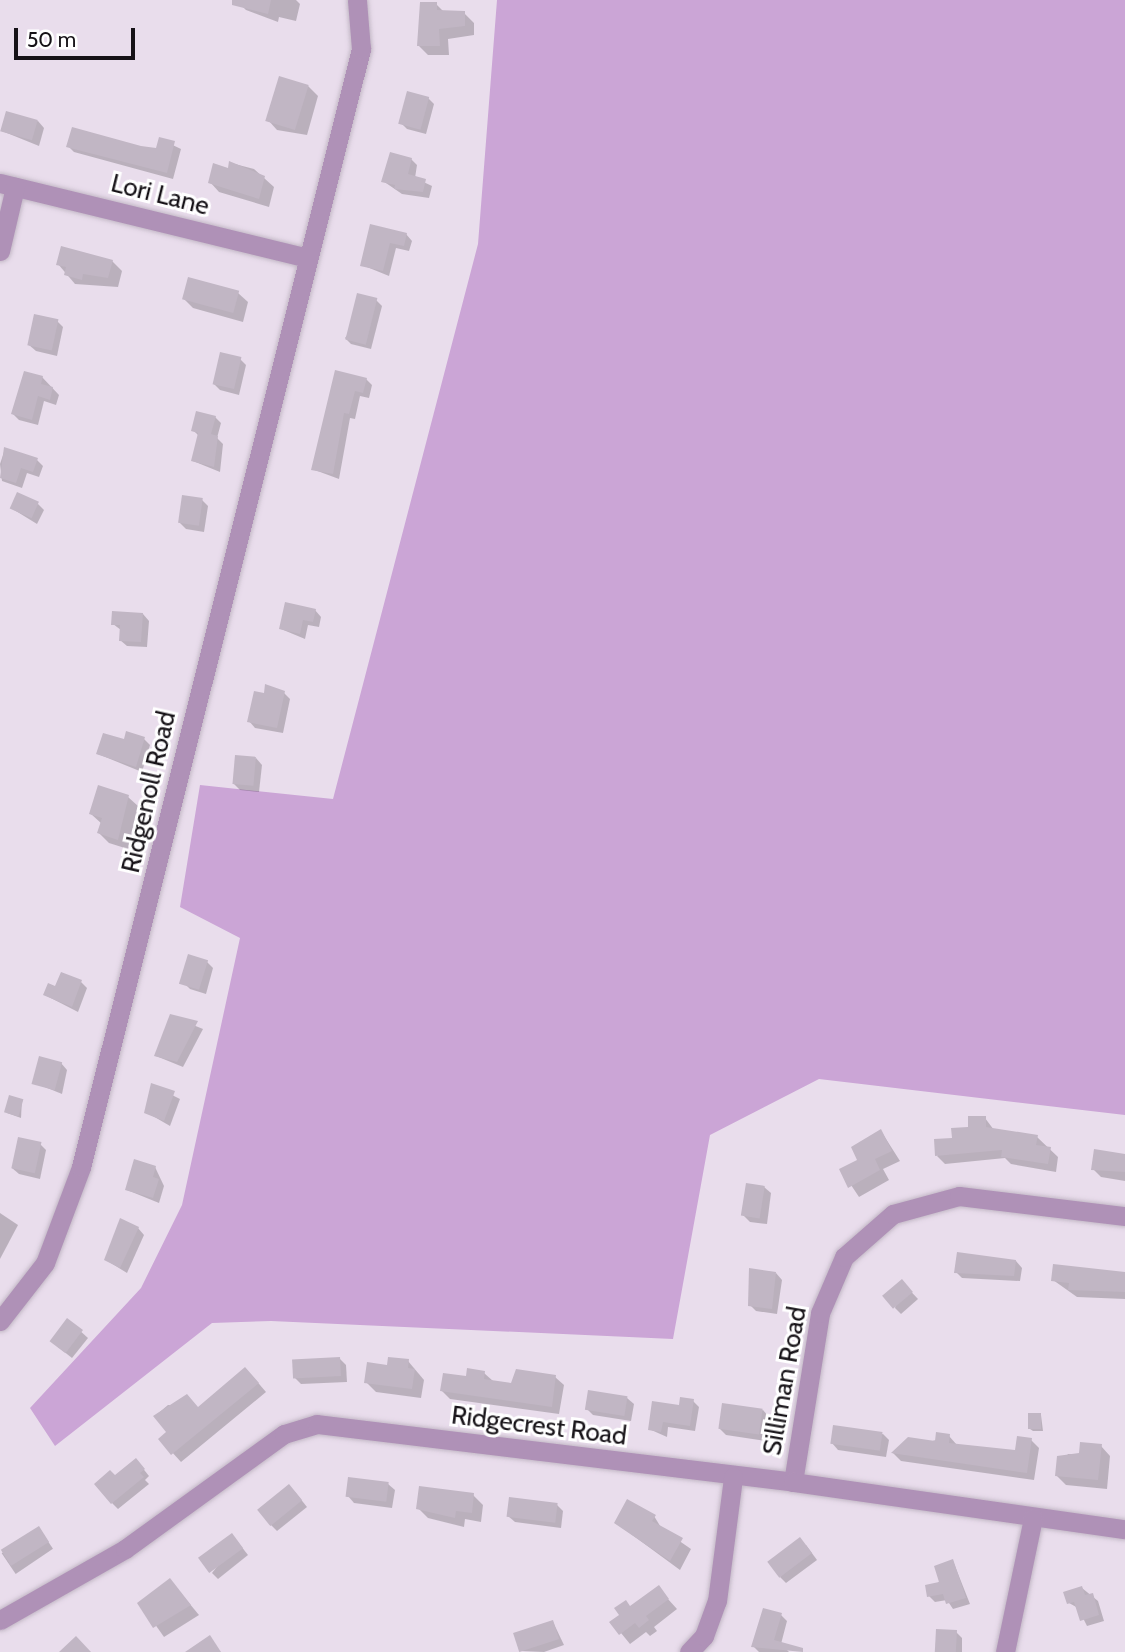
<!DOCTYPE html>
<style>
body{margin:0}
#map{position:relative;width:1125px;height:1652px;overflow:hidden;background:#e9ddec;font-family:Cabin,sans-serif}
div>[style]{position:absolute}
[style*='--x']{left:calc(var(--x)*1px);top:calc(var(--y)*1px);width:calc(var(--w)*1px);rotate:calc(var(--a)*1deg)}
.forest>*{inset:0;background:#cba5d6}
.shadow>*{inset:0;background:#0003;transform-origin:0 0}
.building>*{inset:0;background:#c1b6c4;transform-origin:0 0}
.roads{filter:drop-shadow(0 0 2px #c3b8c6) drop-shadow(0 0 2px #c3b8c6)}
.minor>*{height:19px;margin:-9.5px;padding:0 9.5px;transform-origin:9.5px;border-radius:9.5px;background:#af91b7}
span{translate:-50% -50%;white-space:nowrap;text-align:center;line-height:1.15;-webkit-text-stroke:6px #fff;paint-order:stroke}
.street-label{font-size:26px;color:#161217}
.scale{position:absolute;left:14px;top:28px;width:121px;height:32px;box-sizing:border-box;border:4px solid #161217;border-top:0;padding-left:9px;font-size:21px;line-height:24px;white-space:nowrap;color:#161217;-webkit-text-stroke:5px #fff;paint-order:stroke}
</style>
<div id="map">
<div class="forest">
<i style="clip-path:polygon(497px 0,1125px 0,1125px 1115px,819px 1079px,710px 1135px,673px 1339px,271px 1321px,212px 1323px,55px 1446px,30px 1408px,141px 1288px,182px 1205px,240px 938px,180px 907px,200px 785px,333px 799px,478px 244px)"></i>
</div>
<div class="shadow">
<i style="clip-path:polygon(236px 0,296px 0,300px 4px,296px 21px,279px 17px,278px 22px,246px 10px)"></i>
<i style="clip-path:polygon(436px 4px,444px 12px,464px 13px,474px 23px,474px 35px,448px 39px,449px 55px,428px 55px,418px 45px)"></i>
<i style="clip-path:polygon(308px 86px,318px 96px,307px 135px,277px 130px,268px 120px)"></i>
<i style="clip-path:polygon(428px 98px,434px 104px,426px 134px,407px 129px,401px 123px)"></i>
<i style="clip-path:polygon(38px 121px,44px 128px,39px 146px,2px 131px)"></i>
<i style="clip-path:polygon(160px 139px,181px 149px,173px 179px,74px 152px,68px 146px,157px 150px)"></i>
<i style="clip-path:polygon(411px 159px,417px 165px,415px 178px,432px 186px,429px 198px,402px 194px,383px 181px)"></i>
<i style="clip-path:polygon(231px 163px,254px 169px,274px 187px,269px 207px,219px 192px,210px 182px,229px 170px)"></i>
<i style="clip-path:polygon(372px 226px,406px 234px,412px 241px,409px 251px,396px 248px,389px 276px,362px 265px)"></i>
<i style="clip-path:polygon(112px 261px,122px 271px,118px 287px,75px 284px,58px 264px)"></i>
<i style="clip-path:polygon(238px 293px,248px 302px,243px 322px,193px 308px,184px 299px)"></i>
<i style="clip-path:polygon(376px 300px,382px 306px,371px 349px,351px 344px,345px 338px)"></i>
<i style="clip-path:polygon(57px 321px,63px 327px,57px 356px,36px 351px,29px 345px)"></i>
<i style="clip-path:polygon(240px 359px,246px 365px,239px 395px,220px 390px,214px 384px)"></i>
<i style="clip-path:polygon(336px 372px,366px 379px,372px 385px,369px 398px,360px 396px,355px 419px,350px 418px,339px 479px,312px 469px)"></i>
<i style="clip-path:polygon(42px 377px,59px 395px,56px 405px,44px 401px,38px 425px,19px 420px,13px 414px)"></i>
<i style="clip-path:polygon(215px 417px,221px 423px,217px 438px,223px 444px,220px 472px,193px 461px,199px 436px,193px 430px)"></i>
<i style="clip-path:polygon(5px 449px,37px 460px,43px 466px,39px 477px,27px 473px,22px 488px,2px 481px,0 464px)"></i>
<i style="clip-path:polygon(202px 500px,208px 506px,204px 532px,186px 529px,179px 522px)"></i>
<i style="clip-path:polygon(38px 504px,44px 510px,37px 524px,11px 508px)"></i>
<i style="clip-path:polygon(315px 610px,321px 617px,319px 627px,308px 625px,305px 639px,281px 629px)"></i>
<i style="clip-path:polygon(143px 614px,149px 621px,147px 647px,127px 646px,120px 640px,121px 630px,113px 624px)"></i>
<i style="clip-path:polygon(284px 693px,290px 699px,283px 733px,255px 728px,249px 721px)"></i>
<i style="clip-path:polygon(144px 739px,150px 745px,142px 772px,98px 754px)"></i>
<i style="clip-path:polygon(256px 758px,262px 765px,259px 792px,240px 790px,234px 784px)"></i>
<i style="clip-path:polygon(128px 797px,138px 806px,128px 849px,109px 843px,99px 833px,102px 824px,91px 814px)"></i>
<i style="clip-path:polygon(207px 962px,213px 968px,206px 994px,190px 989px,184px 983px)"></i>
<i style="clip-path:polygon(81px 982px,87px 988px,78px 1012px,45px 995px)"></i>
<i style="clip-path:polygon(171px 1016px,203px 1029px,183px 1067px,156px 1056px)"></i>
<i style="clip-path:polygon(61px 1063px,67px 1070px,62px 1094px,35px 1083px)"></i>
<i style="clip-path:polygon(152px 1085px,180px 1099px,170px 1126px,146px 1112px)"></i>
<i style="clip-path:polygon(22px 1100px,21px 1118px,7px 1113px)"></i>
<i style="clip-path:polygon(985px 1118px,994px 1130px,1037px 1137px,1058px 1157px,1056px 1172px,1011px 1164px,1005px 1158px,945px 1164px,937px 1156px)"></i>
<i style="clip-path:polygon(881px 1131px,900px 1161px,883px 1169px,889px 1180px,859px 1197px,841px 1170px,860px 1161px)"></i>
<i style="clip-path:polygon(40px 1144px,46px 1150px,40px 1179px,19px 1174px,12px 1168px)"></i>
<i style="clip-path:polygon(1125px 1155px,1125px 1181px,1101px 1177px,1093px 1169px)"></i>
<i style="clip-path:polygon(155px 1167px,164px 1186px,159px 1203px,127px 1190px)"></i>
<i style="clip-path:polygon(764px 1187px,771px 1193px,767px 1224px,750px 1222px,743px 1215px)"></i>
<i style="clip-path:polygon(0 1213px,18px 1225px,0 1259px)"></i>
<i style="clip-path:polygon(138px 1228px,144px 1235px,127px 1273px,106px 1260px)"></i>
<i style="clip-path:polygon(1016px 1261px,1022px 1268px,1020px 1281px,962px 1278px,956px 1272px)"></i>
<i style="clip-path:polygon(776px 1273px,782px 1280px,777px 1314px,756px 1311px,750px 1305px)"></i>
<i style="clip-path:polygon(1125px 1275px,1125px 1299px,1077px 1297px,1053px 1280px)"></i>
<i style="clip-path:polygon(901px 1281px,918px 1299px,901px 1314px,895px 1308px)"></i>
<i style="clip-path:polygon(68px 1320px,88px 1338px,72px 1358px,58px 1347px)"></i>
<i style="clip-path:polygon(340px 1359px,346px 1365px,347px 1382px,301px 1384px,295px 1378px)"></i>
<i style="clip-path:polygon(408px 1361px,424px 1380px,421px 1398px,376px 1392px,366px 1382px,389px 1367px)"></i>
<i style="clip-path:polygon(484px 1373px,493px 1381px,513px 1385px,555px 1377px,564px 1385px,559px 1414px,450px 1399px,442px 1391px)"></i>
<i style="clip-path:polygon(254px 1378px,266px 1392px,181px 1462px,160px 1439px,169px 1432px,155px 1416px,168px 1405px,198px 1408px)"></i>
<i style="clip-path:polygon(627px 1398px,634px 1404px,631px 1421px,593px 1415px,587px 1409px)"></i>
<i style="clip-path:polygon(693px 1401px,699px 1407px,695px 1431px,668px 1427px,667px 1437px,649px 1429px)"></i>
<i style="clip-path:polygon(763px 1410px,769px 1417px,765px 1441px,726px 1435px,719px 1428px)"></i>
<i style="clip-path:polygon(1041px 1415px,1043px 1431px,1033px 1431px,1030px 1429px)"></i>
<i style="clip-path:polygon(883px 1434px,889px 1440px,886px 1457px,838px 1450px,832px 1443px)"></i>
<i style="clip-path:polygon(949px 1436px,957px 1445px,1017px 1452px,1031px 1440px,1039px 1448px,1034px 1480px,901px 1461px,893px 1453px)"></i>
<i style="clip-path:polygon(1101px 1446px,1110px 1456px,1107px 1489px,1066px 1485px,1056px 1475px,1068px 1454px,1080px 1455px)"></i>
<i style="clip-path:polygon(141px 1466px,149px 1476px,145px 1480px,149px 1484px,118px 1509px,112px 1503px,115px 1477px)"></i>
<i style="clip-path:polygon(388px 1484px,395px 1490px,392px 1508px,354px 1503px,348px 1496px)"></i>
<i style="clip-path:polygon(295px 1492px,307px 1507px,277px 1531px,271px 1525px)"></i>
<i style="clip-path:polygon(473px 1495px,483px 1505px,481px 1522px,465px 1519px,464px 1527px,428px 1518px,418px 1508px)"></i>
<i style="clip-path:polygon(557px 1505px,563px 1511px,561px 1528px,515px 1522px,508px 1516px)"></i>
<i style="clip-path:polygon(654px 1516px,662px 1529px,691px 1549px,680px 1570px,616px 1523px)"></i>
<i style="left:39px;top:1528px;width:25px;height:45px;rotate:56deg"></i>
<i style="clip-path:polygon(237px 1541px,248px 1555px,218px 1579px,212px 1573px)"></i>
<i style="clip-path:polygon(806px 1545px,817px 1560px,786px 1583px,780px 1577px)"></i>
<i style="clip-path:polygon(953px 1561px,970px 1604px,953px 1609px,947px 1600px,935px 1602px,929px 1596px)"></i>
<i style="clip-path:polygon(170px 1580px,199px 1615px,164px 1637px,140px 1603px)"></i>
<i style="clip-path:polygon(658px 1588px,677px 1609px,654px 1627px,657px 1631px,650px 1636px,646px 1632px,630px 1644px,612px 1622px)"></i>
<i style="clip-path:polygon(1082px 1588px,1098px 1601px,1104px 1621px,1087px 1626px,1078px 1608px,1069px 1603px)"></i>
<i style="clip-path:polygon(781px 1615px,787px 1621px,781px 1644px,789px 1652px,759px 1652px,753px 1646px)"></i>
<i style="clip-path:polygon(553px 1622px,564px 1645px,544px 1652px,521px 1651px)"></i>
<i style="clip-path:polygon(956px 1632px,962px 1638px,962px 1652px,936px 1652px)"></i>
</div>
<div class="building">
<i style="clip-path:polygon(232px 0,271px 0,268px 14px,232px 5px)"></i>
<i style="clip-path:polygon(420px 2px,437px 2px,437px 10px,465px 11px,465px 26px,439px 29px,440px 46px,417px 46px)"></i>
<i style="left:279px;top:76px;width:31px;height:47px;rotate:17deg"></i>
<i style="left:407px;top:91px;width:23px;height:34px;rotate:15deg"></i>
<i style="left:6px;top:111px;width:33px;height:21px;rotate:16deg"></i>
<i style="clip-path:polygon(72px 127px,141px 146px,156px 148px,159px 137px,175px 141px,167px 173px,66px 147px)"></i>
<i style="clip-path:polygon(390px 152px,412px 158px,408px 174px,426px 179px,423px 192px,394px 189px,395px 185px,381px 182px)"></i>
<i style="clip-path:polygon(229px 161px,265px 176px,259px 199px,208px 183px,213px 163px,228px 168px)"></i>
<i style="clip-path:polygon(370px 224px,407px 233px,404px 246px,390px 243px,383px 271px,360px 266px)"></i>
<i style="clip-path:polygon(61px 246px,113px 260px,108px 278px,83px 274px,82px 280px,64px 275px,66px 267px,56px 265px)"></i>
<i style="left:188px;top:277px;width:53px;height:23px;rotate:15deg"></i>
<i style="left:357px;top:293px;width:21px;height:48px;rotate:14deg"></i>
<i style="left:34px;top:314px;width:25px;height:32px;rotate:12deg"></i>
<i style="left:220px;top:352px;width:22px;height:33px;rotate:13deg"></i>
<i style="clip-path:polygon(335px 370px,367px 378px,363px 393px,355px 391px,349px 414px,344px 413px,333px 474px,311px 470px)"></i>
<i style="clip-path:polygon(24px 371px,43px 376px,41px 384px,53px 387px,50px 400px,38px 396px,32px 420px,11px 414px)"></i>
<i style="clip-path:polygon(196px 411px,216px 416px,211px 434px,218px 436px,214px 467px,191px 461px,198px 433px,191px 431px)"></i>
<i style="clip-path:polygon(4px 447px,38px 458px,33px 472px,21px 468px,16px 483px,0 478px)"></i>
<i style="left:17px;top:492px;width:24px;height:18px;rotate:24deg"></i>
<i style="left:182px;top:495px;width:21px;height:28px;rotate:8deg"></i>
<i style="clip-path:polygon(285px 602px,316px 609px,313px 622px,303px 620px,300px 634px,279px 629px)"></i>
<i style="clip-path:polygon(112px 611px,143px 613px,141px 642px,119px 641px,120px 625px,111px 625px)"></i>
<i style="clip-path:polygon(265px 684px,285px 691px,277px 728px,247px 722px,254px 691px,264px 693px)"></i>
<i style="clip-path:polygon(126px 731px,145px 737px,136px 767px,96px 754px,103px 733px,124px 739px)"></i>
<i style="left:235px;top:755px;width:21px;height:29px;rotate:5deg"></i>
<i style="clip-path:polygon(98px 785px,129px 795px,118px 840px,97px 833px,102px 818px,89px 814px)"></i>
<i style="left:188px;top:954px;width:21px;height:31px;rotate:17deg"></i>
<i style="clip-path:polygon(61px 972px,82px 980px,72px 1007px,43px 995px,48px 983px,55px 986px)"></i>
<i style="clip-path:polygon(170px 1014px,198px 1021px,177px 1062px,154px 1056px)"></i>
<i style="left:39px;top:1056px;width:24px;height:29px;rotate:15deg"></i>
<i style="clip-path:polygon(151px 1083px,175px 1091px,164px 1121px,144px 1113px)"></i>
<i style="left:9px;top:1095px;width:15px;height:18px;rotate:16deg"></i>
<i style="clip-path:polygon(968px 1116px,986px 1116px,986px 1127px,1038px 1135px,1036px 1145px,1051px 1147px,1048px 1164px,1001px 1157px,1002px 1150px,935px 1156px,934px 1139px,952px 1138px,951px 1128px,968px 1127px)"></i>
<i style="clip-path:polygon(881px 1129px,892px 1151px,875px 1159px,880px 1170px,848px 1188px,839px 1169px,857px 1160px,851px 1147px)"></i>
<i style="left:18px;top:1137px;width:24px;height:32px;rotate:12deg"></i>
<i style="clip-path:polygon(1094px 1149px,1125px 1154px,1125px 1172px,1091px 1170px)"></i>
<i style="clip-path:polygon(134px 1159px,156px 1166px,153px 1177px,159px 1179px,153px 1198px,125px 1190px)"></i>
<i style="left:746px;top:1183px;width:19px;height:33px;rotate:9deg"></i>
<i style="clip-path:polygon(120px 1218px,139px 1227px,120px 1268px,104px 1260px)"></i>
<i style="clip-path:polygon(957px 1252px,1016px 1260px,1014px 1276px,954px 1273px)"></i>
<i style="clip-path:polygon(1053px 1264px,1125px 1272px,1125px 1292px,1068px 1290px,1069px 1283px,1051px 1281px)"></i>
<i style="clip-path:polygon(749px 1268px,776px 1272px,772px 1309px,748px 1306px)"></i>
<i style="left:902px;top:1279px;width:17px;height:26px;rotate:50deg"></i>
<i style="left:67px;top:1318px;width:20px;height:29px;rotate:37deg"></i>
<i style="left:340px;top:1357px;width:19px;height:48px;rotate:87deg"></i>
<i style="clip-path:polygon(388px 1357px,409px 1359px,408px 1368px,415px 1369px,412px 1389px,364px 1383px,367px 1362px,387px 1365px)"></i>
<i style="clip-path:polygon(245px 1367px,259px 1383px,171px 1455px,158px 1439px,166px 1432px,153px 1416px,187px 1394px,198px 1407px)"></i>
<i style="clip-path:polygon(467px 1368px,485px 1371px,484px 1379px,511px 1383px,516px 1369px,556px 1375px,552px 1407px,440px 1391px,443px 1373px,466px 1376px)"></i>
<i style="left:588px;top:1390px;width:40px;height:20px;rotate:9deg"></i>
<i style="clip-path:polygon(680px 1397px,694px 1399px,690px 1426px,663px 1422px,661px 1432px,648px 1430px,652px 1401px,679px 1405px)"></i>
<i style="left:722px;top:1403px;width:41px;height:26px;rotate:8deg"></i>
<i style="left:1028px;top:1413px;width:13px;height:16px"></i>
<i style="left:833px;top:1425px;width:50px;height:19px;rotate:8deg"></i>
<i style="clip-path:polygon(936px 1432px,950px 1434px,949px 1443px,1015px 1450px,1017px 1436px,1032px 1438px,1027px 1473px,891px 1453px,908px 1437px,935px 1441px)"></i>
<i style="clip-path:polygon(1080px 1442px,1102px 1444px,1098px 1480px,1055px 1476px,1057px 1456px,1079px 1453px)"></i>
<i style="clip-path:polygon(136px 1458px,145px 1469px,140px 1473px,144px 1477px,111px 1504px,94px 1484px,110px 1470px,115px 1475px)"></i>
<i style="left:348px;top:1477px;width:41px;height:20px;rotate:7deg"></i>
<i style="left:289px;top:1484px;width:21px;height:41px;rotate:51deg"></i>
<i style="clip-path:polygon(419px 1486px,474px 1493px,472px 1513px,456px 1511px,455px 1518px,416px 1509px)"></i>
<i style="left:509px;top:1497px;width:49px;height:20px;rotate:7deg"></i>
<i style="clip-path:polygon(627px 1499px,656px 1515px,652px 1521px,683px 1538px,670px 1561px,614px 1523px)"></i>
<i style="left:39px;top:1526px;width:19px;height:45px;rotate:58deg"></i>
<i style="left:232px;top:1533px;width:19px;height:42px;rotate:54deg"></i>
<i style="left:800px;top:1537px;width:20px;height:41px;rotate:53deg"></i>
<i style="clip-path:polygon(953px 1559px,966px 1598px,946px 1604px,943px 1594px,927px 1597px,925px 1585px,939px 1582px,934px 1566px)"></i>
<i style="clip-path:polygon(170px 1578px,191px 1605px,153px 1628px,137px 1603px)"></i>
<i style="clip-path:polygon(659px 1585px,669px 1599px,646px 1616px,649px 1620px,639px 1628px,635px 1623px,619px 1635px,609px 1622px,619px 1615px,614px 1608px,626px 1600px,630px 1606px)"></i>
<i style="clip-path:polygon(1082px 1586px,1085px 1595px,1093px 1593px,1099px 1615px,1080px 1621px,1074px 1602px,1067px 1604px,1063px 1592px)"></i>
<i style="clip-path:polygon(763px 1608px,782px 1613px,774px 1640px,803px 1648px,803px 1652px,751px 1647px)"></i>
<i style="left:553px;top:1620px;width:20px;height:42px;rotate:72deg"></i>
<i style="left:936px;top:1629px;width:21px;height:23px;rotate:3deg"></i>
<i style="clip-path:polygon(210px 1635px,221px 1652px,185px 1652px)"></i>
<i style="clip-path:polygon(76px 1636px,91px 1652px,59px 1652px)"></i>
</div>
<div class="roads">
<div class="minor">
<i style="--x:0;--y:183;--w:317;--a:13.7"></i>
<i style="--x:0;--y:251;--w:66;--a:-76.8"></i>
<i style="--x:0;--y:1321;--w:73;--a:-52.2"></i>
<i style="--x:45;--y:1263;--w:103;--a:-69.4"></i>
<i style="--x:81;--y:1167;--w:1153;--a:-75.94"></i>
<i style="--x:361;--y:49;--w:49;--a:-94.7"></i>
<i style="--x:793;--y:1482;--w:171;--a:-80.9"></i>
<i style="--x:820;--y:1313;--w:61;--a:-66.8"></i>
<i style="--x:844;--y:1257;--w:65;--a:-41.3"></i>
<i style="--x:893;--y:1214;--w:68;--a:-15.3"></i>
<i style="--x:959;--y:1196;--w:167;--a:6.9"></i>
<i style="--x:0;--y:1620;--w:144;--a:-29.6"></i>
<i style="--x:125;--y:1549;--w:196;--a:-35.9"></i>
<i style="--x:284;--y:1434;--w:34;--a:-17"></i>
<i style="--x:317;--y:1424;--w:480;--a:6.9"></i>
<i style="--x:793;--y:1482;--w:335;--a:8.1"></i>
<i style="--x:689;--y:1652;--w:22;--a:-47"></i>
<i style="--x:704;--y:1636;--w:37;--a:-70"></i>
<i style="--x:717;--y:1601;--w:125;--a:-82.6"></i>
<i style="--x:1005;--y:1652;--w:137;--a:-78.2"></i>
</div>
</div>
<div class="street-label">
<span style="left:160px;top:195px;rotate:14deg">Lori Lane</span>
<span style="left:149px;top:792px;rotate:-77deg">Ridgenoll Road</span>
<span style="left:785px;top:1381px;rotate:-80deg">Silliman Road</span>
<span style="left:539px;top:1426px;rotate:7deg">Ridgecrest Road</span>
</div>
<div class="scale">50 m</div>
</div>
